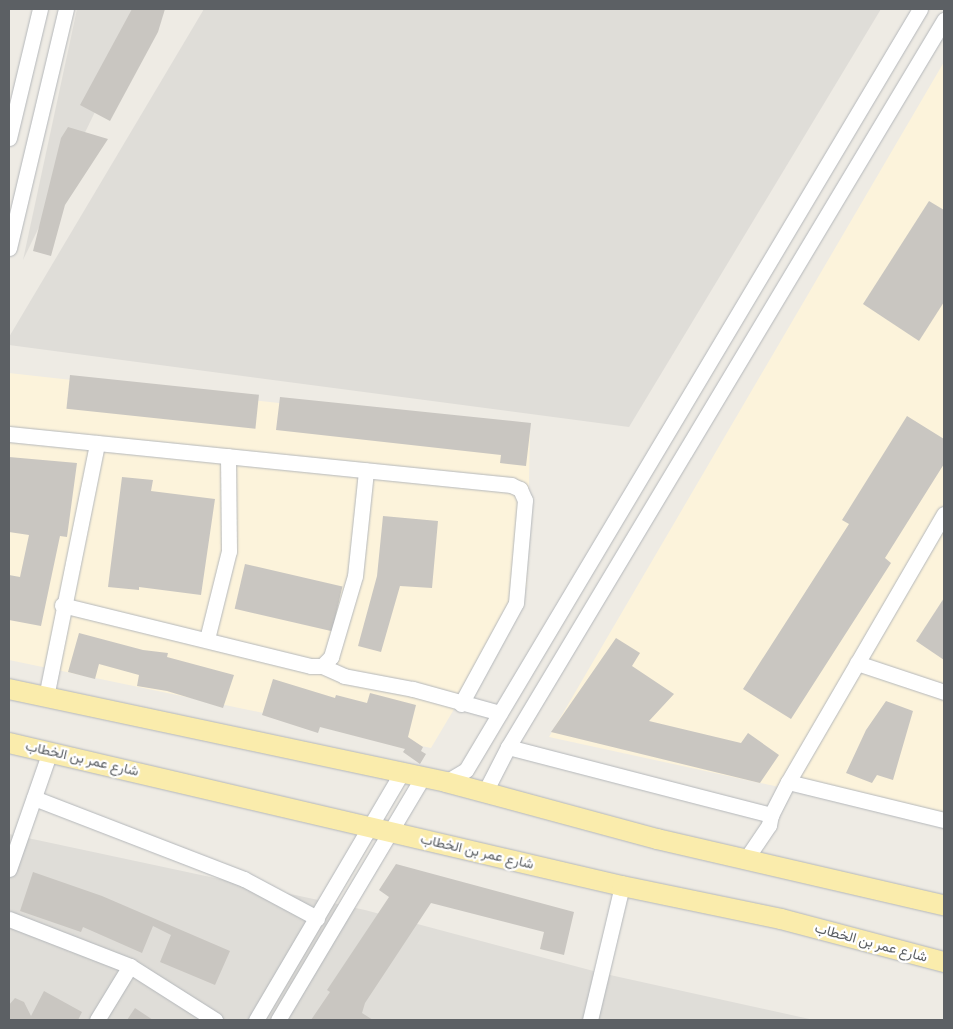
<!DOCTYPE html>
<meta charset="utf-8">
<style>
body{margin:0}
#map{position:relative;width:953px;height:1029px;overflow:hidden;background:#eeebe4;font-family:Figtree,Vazirmatn,sans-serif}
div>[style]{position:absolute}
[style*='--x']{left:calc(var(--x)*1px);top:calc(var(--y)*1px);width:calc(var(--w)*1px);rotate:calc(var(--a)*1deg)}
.commercial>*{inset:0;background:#fcf3db}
.industrial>*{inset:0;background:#dfddd8}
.building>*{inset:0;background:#c9c6c1;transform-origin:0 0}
.roads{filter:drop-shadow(0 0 1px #b4b7ba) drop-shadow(0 0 1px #b4b7ba)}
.minor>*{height:15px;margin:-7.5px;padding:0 7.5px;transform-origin:7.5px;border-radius:7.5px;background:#fff}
.major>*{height:20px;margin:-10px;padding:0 10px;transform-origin:10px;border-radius:10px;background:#faecac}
span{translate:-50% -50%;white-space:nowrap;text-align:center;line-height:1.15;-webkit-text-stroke:4.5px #fff;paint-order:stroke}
.street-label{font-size:14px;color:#5c6064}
.frame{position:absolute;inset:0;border:10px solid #5c6064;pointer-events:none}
</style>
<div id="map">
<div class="commercial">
<i style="clip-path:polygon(944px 62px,944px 823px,549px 737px)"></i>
<i style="clip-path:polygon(9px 373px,530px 431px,527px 586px,431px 748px,9px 660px)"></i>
</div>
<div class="industrial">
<i style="clip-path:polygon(77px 9px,145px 9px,23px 260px)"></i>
<i style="clip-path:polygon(204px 9px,881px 9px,629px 427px,9px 345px,9px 337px)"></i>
<i style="clip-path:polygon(9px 834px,365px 910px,601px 973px,814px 1020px,9px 1020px)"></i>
</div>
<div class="building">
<i style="clip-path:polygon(132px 9px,165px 9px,158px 32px,110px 121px,80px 105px)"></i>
<i style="clip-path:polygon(68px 127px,108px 139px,65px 205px,51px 256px,33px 251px,61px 138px)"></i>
<i style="clip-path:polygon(929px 201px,944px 210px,944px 302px,919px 341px,863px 304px)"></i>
<i style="left:70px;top:375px;width:190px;height:34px;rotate:6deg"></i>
<i style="clip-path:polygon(280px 397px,531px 423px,526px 466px,500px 463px,501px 455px,276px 430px)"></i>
<i style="clip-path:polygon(907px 416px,944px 439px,944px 464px,885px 558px,891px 563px,791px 719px,743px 689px,849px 524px,842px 520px)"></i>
<i style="clip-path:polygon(9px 457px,77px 463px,67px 537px,60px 536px,41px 626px,9px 620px,9px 575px,20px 577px,29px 535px,9px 532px)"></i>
<i style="clip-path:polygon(122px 477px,153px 480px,151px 491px,215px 499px,201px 595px,139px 587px,139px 590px,108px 587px)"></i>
<i style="clip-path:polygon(383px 516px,438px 521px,432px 588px,400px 586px,381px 652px,358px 646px,377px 576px)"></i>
<i style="left:245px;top:564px;width:100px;height:46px;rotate:13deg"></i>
<i style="clip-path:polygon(944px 598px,944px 660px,916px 641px)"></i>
<i style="clip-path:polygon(79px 633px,143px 650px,168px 653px,167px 657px,234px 675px,223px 708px,167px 691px,137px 686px,139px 675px,99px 664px,95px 679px,68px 672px)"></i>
<i style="clip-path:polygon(616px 638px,640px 653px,632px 666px,674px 694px,649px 721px,741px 743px,748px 733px,779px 755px,760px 783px,551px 732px)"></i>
<i style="clip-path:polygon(273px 679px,335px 698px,336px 695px,367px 703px,370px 693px,416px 705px,408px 737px,423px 747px,421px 751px,426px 754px,420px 764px,403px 752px,405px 749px,320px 727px,318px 733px,262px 715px)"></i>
<i style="clip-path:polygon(886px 701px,913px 711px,893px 780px,877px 775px,872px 783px,846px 773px,866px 730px)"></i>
<i style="clip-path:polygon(396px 864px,574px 912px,564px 955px,540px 949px,544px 932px,431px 903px,365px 1003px,362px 1013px,373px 1020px,311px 1020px,330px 992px,327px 990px,389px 897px,379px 890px)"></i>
<i style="clip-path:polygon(33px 872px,102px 896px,230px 951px,215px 985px,160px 962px,171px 935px,153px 926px,142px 953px,83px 927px,81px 932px,20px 911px)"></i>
<i style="clip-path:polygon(44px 991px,82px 1012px,78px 1020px,9px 1020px,9px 1005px,15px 998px,24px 1002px,31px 1016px)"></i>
<i style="clip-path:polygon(135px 1008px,153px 1020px,127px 1020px)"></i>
</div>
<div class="roads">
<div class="minor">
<i style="--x:9;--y:138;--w:133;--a:-76.5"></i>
<i style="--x:9;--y:248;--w:246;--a:-76.6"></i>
<i style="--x:9;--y:434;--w:505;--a:5.8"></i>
<i style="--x:511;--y:485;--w:10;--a:24"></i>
<i style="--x:520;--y:489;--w:12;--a:66"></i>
<i style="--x:525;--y:500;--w:103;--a:95"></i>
<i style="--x:516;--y:603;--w:115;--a:118.6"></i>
<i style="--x:62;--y:605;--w:256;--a:13.8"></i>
<i style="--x:311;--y:666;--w:11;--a:0"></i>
<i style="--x:322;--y:666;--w:13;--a:-45"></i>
<i style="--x:331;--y:657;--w:84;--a:-73.5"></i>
<i style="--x:355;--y:576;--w:106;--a:-84"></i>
<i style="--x:207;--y:639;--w:91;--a:-76"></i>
<i style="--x:229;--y:551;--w:95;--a:-90.6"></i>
<i style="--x:857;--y:663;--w:92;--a:18.4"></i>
<i style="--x:322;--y:666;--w:24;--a:24"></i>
<i style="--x:344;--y:676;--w:70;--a:10.7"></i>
<i style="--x:413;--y:689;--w:90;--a:15.4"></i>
<i style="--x:46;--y:697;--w:259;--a:-78.6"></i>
<i style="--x:508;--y:747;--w:272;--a:14.5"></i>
<i style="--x:446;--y:782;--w:23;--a:-31"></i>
<i style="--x:466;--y:770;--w:886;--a:-59.18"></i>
<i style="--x:788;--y:782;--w:161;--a:13.7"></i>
<i style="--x:485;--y:792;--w:51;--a:-62.9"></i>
<i style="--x:508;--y:747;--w:848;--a:-59.05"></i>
<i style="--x:34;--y:798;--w:225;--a:21.1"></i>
<i style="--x:244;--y:879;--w:83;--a:28.1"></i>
<i style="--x:746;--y:859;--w:41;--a:-55.9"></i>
<i style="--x:769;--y:825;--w:10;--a:-79"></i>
<i style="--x:771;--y:815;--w:37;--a:-63"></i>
<i style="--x:788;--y:782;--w:310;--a:-59.8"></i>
<i style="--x:9;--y:869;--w:125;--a:-70.8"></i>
<i style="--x:9;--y:919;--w:130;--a:21.2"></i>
<i style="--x:130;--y:966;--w:101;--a:32.4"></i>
<i style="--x:97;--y:1020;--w:63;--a:-58.6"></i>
<i style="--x:256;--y:1020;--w:288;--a:-59.5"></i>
<i style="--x:278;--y:1020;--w:283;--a:-59.2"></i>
<i style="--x:590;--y:1020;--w:138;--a:-76.6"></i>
</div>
<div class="major">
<i style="--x:9;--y:689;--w:447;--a:12"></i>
<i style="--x:446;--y:782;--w:219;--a:15.1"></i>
<i style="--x:657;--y:839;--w:294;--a:13"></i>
<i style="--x:9;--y:743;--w:629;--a:13.13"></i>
<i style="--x:622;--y:886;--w:162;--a:11.7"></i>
<i style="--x:781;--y:919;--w:169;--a:14.8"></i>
</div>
</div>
<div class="street-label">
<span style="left:82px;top:759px;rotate:13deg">شارع عمر بن الخطاب</span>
<span style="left:477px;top:852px;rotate:13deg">شارع عمر بن الخطاب</span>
<span style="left:871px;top:943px;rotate:15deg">شارع عمر بن الخطاب</span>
</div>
<div class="frame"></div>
</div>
